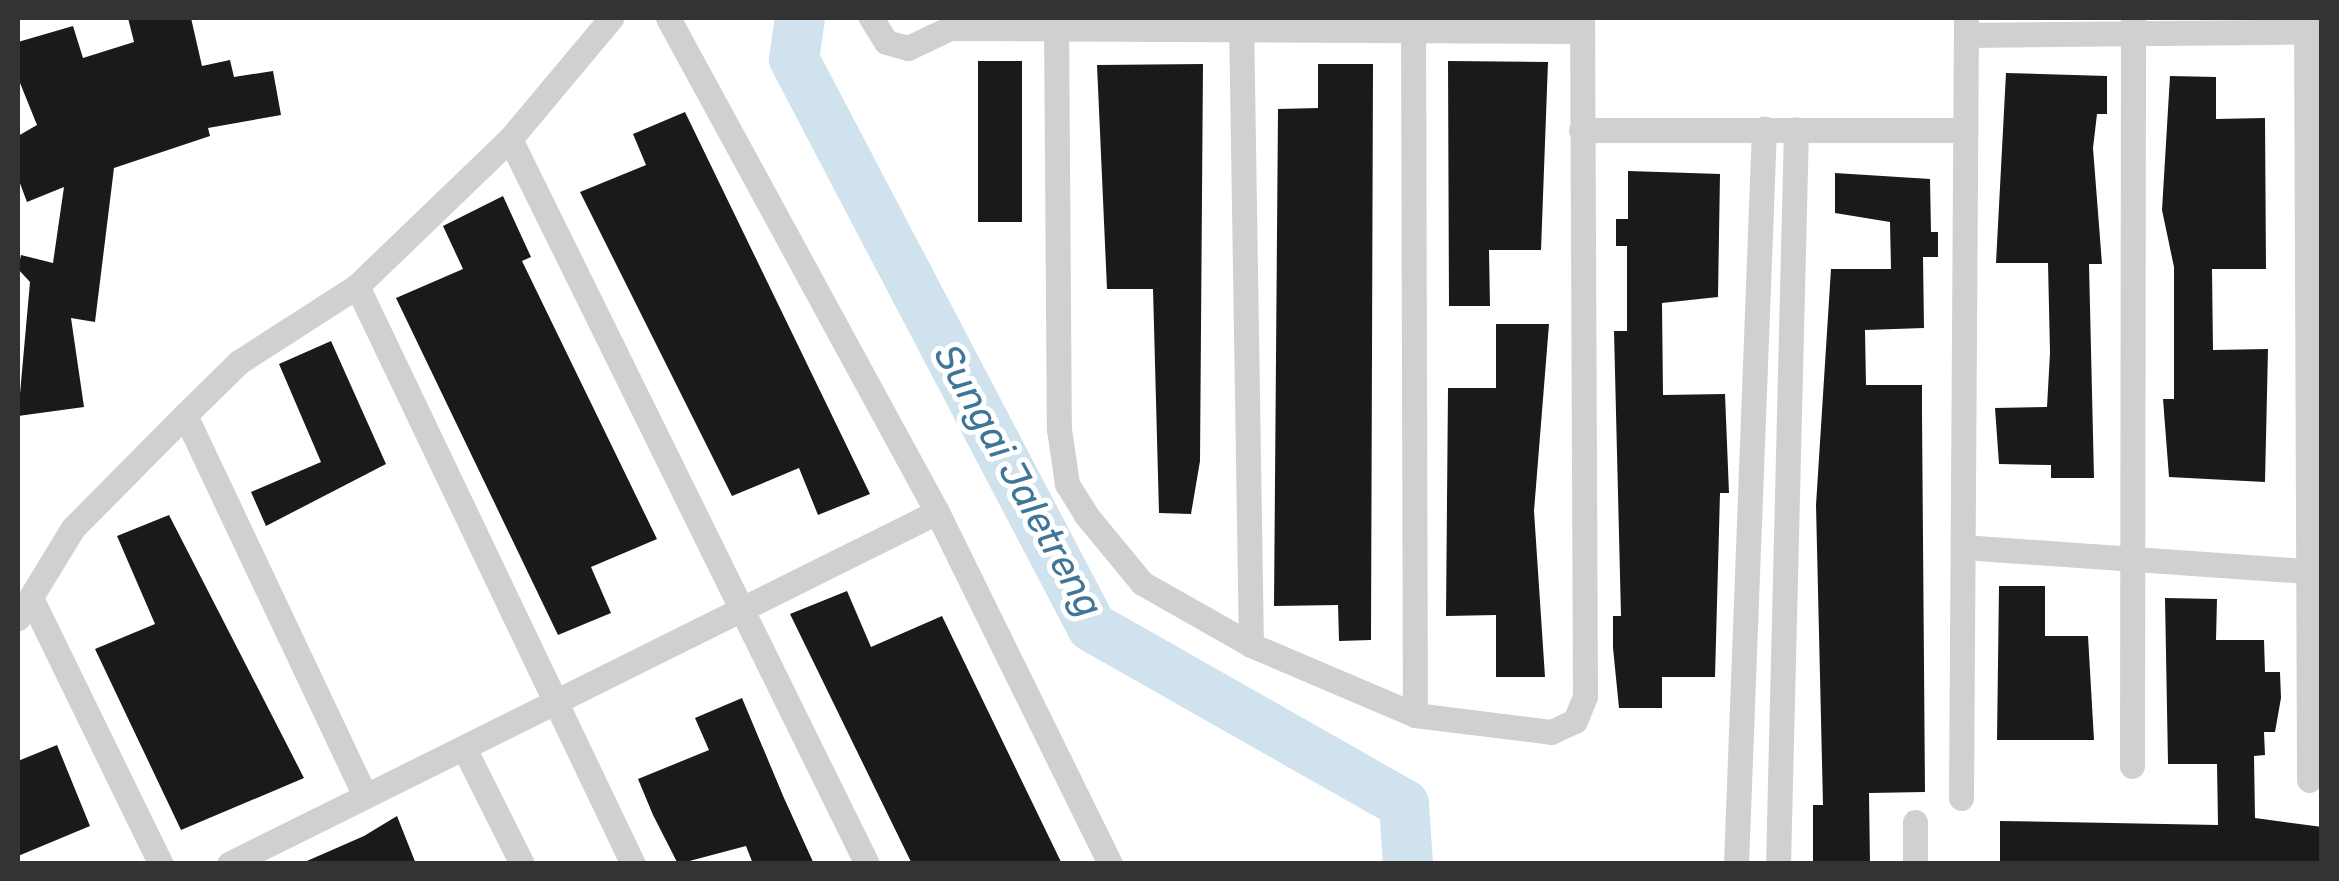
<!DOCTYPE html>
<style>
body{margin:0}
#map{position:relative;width:2339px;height:881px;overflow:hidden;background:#fff;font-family:Rubik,sans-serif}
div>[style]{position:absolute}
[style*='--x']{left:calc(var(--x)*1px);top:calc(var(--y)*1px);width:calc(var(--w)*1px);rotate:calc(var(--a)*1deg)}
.river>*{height:50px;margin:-25px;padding:0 25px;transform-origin:25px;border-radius:25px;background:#cfe2ee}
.building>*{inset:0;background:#1a1a1a;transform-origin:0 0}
.street>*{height:25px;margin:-12.5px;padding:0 12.5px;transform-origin:12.5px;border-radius:12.5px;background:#d0d0d0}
span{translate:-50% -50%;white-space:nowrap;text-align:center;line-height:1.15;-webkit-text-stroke:10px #fff;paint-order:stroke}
.water-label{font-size:38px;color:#3f7597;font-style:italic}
.frame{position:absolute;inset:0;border:20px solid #333;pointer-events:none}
</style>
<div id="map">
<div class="river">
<i style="--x:800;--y:18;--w:41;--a:98.3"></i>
<i style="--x:794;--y:59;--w:641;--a:62.32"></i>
<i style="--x:1092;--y:627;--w:359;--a:29.6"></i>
<i style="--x:1404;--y:804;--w:60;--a:86.2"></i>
</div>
<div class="building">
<i style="clip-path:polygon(128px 18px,191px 18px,202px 66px,230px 60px,234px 77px,273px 71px,281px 115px,208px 128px,210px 136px,114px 168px,95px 322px,71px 318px,84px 407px,18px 416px,30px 282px,18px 269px,21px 255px,53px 263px,64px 187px,27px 202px,18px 178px,18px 136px,37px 125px,18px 78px,18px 42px,73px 26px,83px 58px,134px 42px)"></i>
<i style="left:978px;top:61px;width:44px;height:161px"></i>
<i style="clip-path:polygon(1448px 61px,1548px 62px,1541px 250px,1489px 250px,1490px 306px,1449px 306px)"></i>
<i style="clip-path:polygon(1203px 64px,1200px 461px,1191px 514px,1159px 513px,1153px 289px,1107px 289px,1097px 65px)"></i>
<i style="clip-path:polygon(1318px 64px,1373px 64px,1371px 640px,1339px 641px,1338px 605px,1274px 606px,1278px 109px,1318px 108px)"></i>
<i style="clip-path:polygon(2006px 73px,2107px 76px,2107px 114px,2097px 114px,2093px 148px,2102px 264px,2089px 264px,2094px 478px,2051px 478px,2051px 465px,1999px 464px,1995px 408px,2047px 407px,2050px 353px,2048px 263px,1996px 263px)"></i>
<i style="clip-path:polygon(2170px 76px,2216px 77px,2216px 119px,2265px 118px,2266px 269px,2212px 269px,2213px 350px,2268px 349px,2265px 482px,2169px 477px,2163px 399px,2174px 399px,2174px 267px,2162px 210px)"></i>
<i style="clip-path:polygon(685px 112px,870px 494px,818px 515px,799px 468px,732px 496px,580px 192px,646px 165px,633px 134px)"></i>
<i style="clip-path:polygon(1628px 171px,1720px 174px,1718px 297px,1662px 303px,1663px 395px,1725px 394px,1729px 493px,1720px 493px,1715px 677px,1662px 677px,1662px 708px,1619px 708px,1613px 648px,1613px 616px,1621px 616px,1614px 331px,1627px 331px,1627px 246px,1616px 246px,1616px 219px,1628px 219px)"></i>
<i style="clip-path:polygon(1835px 173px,1930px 179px,1931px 232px,1938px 232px,1938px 257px,1923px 257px,1924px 328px,1865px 330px,1866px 385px,1922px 385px,1922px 413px,1925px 792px,1869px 793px,1870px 864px,1813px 864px,1813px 805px,1823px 805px,1816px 505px,1831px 269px,1891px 269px,1890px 222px,1835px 213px)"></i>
<i style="clip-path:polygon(503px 196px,531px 257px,522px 261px,657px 539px,591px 567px,611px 613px,558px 635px,396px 298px,463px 269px,443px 226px)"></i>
<i style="clip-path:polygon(1496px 324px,1549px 324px,1534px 511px,1545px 677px,1496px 677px,1496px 615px,1446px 616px,1448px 388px,1496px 388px)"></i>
<i style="clip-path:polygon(331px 341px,386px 464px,266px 526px,251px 492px,321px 462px,279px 364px)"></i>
<i style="clip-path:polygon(169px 515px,304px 778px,181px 830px,95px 649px,155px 624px,117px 536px)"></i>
<i style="clip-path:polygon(1999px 586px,2045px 586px,2045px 636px,2088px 636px,2094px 740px,1997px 740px)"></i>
<i style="clip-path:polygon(847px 591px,871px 647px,942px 616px,1062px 864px,912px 864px,790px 614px)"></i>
<i style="clip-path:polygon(2165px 598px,2217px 599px,2216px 640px,2264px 640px,2265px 672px,2280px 672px,2281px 698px,2275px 732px,2264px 732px,2265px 755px,2254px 756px,2255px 818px,2322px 827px,2322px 864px,2000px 864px,2000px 821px,2218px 825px,2217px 764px,2168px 764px)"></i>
<i style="clip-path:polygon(742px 698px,784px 798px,814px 864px,753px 864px,746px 846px,678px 864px,653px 815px,638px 779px,709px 750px,695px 718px)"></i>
<i style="clip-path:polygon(57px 745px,90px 826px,18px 856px,18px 761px)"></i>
<i style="clip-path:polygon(397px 816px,416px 864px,300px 864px,364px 836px)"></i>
</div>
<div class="street">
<i style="--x:668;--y:18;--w:562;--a:61.43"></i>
<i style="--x:937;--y:512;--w:392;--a:63.8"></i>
<i style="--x:871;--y:18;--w:28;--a:58"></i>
<i style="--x:886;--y:42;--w:23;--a:15"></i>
<i style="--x:908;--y:48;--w:47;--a:-25.5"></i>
<i style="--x:950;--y:28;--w:632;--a:0.27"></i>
<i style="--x:1056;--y:18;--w:411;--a:89.6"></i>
<i style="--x:1059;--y:429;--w:56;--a:81.7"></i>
<i style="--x:1067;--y:484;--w:36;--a:58"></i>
<i style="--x:1086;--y:515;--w:88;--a:50.5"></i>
<i style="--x:1142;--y:583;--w:125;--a:29.6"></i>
<i style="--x:1251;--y:645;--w:178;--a:23.1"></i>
<i style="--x:1415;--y:715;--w:137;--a:7.1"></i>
<i style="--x:1551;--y:732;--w:26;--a:-25"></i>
<i style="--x:1575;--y:721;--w:27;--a:-68"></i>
<i style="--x:1585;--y:696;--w:678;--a:-90.25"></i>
<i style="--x:1241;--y:18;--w:627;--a:89.09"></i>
<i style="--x:1413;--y:18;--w:697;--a:89.84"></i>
<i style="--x:2306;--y:18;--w:762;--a:89.77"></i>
<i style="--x:1966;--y:35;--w:355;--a:-0.6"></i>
<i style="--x:1581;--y:130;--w:384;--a:0"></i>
<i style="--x:510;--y:139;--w:808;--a:63.78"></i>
<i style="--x:357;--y:286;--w:641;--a:64.48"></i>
<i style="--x:185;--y:415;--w:420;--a:64.7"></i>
<i style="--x:1963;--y:547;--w:346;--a:4"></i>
<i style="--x:31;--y:598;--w:296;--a:64"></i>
<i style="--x:18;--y:618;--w:105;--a:-58.6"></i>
<i style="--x:73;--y:528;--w:159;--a:-45.3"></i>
<i style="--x:185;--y:415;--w:76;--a:-44.5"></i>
<i style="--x:239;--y:362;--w:140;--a:-32.8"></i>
<i style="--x:357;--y:286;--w:212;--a:-43.9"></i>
<i style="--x:510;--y:139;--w:158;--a:-50.1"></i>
<i style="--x:464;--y:748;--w:130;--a:63.4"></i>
<i style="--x:2132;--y:766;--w:748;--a:-89.92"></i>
<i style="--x:1961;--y:798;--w:780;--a:-89.63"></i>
<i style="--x:229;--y:864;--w:791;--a:-26.44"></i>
<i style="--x:1736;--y:864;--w:736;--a:-87.82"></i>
<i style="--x:1778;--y:864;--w:735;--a:-88.6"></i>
<i style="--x:1915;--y:864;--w:42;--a:-90"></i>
</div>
<div class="water-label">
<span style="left:1018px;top:481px;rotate:61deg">Sungai Jaletreng</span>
</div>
<div class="frame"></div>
</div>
